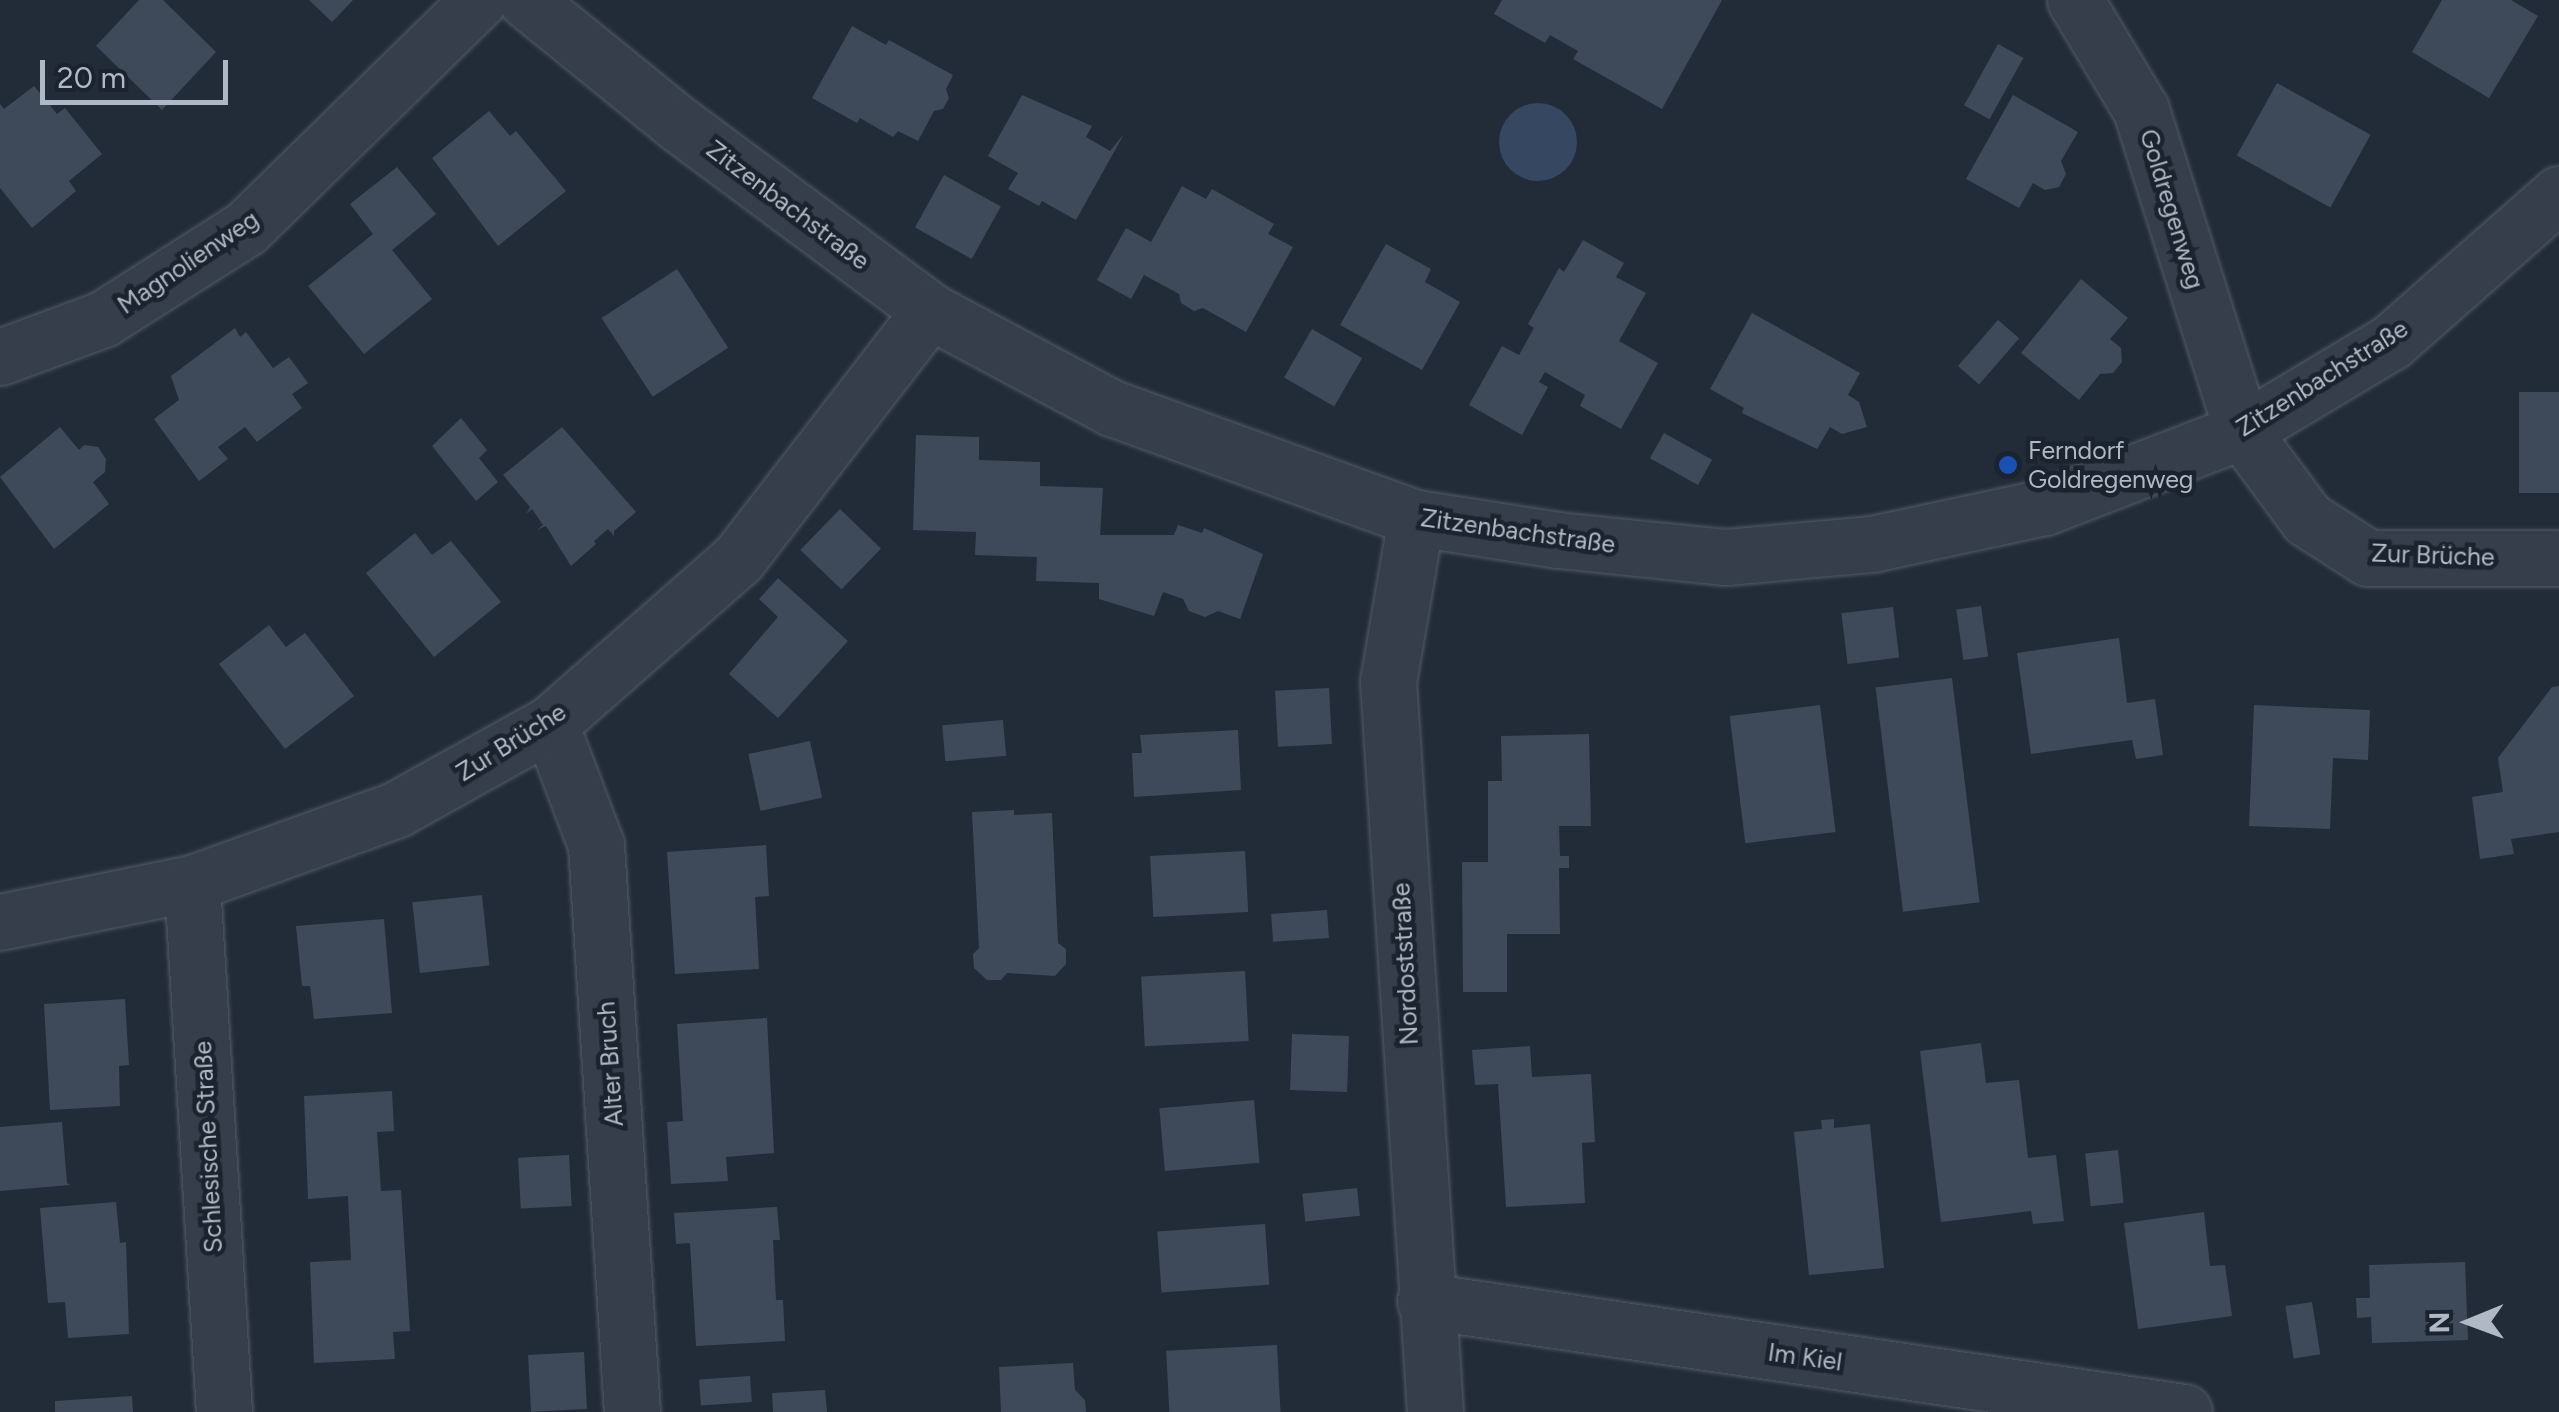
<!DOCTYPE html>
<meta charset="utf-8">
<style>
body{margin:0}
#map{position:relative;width:2559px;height:1412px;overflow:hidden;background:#222c39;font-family:Figtree,sans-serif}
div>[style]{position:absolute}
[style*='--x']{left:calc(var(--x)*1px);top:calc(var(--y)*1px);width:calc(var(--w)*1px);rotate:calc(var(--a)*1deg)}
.water>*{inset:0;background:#354761}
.round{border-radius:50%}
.building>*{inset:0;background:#3e4a59;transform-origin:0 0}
.roads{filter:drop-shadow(0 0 2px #535b67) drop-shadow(0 0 2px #535b67)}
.minor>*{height:55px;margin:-27.5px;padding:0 27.5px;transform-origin:27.5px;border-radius:27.5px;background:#353e4a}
.dots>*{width:28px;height:28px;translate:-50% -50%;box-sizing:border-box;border:5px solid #1b232e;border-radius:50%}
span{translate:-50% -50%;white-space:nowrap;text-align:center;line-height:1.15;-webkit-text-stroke:9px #1b232e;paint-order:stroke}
.street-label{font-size:25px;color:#b0b8c6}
.poi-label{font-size:25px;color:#b0b8c6}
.left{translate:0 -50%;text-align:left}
.north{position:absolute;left:2419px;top:1272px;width:100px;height:100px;-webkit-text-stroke:8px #1b232e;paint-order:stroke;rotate:269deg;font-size:28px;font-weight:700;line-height:40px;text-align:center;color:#b0b8c6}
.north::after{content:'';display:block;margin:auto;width:35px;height:45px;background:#b0b8c6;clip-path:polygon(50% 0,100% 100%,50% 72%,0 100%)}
.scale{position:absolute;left:40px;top:60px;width:188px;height:45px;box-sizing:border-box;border:5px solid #b0b8c6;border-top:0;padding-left:12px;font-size:30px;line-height:35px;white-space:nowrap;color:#b0b8c6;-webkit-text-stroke:8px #1b232e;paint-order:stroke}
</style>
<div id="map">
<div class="water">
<i class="round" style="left:1499px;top:103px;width:78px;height:78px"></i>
</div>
<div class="building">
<i style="clip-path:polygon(139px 0,163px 0,216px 52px,162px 110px,96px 46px)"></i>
<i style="clip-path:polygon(309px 0,353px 0,332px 22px)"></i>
<i style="clip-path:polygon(1502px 0,1722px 0,1662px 109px,1573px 59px,1578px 51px,1550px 35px,1545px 43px,1494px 14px)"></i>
<i style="clip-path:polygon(2442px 0,2511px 0,2538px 16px,2489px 98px,2412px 52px)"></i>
<i style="clip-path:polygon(852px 26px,886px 45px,889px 40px,953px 75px,946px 89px,949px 98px,943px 109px,934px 111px,918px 141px,898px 131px,893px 137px,860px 118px,857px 123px,812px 98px)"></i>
<i style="left:1998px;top:44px;width:29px;height:70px;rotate:29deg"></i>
<i style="left:2277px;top:83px;width:107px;height:83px;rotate:29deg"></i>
<i style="clip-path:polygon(34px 86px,57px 114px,65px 108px,102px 154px,69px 181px,76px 191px,32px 228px,0 188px,0 104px,4px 109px)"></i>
<i style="clip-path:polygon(1022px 95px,1092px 126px,1086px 137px,1110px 151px,1124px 134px,1076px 220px,1042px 201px,1039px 206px,1008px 189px,1018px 173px,988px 156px)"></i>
<i style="clip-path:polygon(2013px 95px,2078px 132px,2061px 161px,2066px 174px,2059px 187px,2045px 190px,2033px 183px,2019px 208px,1966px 179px)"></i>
<i style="clip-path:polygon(489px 111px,510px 136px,516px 131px,566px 191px,498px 246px,432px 158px)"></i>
<i style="clip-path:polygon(397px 167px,436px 214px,392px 250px,432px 299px,364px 354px,308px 286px,373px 234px,350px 204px)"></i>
<i style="left:944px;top:175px;width:65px;height:60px;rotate:29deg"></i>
<i style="clip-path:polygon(1182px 186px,1206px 199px,1212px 189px,1274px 224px,1268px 234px,1293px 247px,1246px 332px,1203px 308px,1194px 311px,1181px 303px,1179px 294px,1144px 275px,1131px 299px,1097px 280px,1126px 228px,1151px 242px)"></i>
<i style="clip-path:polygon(1583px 240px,1624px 263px,1616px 277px,1646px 293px,1619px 341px,1658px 363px,1621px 429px,1580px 406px,1585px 395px,1545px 372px,1539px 382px,1548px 387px,1522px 435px,1469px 405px,1502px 346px,1519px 355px,1534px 328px,1528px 324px,1559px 268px,1564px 272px)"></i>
<i style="clip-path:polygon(1386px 244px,1431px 269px,1425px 282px,1460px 302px,1422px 370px,1340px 325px)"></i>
<i style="left:677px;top:269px;width:94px;height:90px;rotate:57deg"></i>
<i style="clip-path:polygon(2081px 279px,2128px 318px,2110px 339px,2121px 348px,2122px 362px,2113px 373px,2100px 374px,2079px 400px,2021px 353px)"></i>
<i style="clip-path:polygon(1752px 313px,1860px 373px,1848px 395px,1859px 402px,1867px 427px,1842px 434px,1830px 427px,1817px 449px,1742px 413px,1744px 408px,1710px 389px)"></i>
<i style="left:1998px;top:320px;width:28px;height:61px;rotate:41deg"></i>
<i style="clip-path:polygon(235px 328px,240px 337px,246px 332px,273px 368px,289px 357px,308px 383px,292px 394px,302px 408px,257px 442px,245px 427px,218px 447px,228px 459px,199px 481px,154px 419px,179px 400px,171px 376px)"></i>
<i style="left:1312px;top:329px;width:58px;height:56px;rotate:30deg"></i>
<i style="left:2519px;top:392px;width:40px;height:101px"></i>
<i style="clip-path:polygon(461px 418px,487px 450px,479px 458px,498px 482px,476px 501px,432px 446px)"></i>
<i style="clip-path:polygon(60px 427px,79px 450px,84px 445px,98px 447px,106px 459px,105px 472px,93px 482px,109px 504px,54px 549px,0 477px)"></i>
<i style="clip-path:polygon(562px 427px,636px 512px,614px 531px,614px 536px,608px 529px,594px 541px,596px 544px,571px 566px,546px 526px,537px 530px,543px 525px,532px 509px,526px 514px,530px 507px,503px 475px)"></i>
<i style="left:1664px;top:433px;width:55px;height:29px;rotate:29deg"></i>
<i style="clip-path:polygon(916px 435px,979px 437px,979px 460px,1040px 462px,1040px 486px,1103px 488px,1100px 535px,1174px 535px,1178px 525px,1202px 533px,1204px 528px,1263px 554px,1240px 619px,1218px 611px,1205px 617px,1189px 611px,1183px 599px,1163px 592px,1154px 616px,1099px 599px,1099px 583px,1036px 581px,1037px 557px,975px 555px,976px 532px,913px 530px)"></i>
<i style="left:840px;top:509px;width:57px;height:57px;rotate:44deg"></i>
<i style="clip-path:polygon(415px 533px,432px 555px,451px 541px,501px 602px,434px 657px,366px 573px)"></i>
<i style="clip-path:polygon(778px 578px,848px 641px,778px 718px,729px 674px,778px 617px,759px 599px)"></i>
<i style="left:1981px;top:606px;width:51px;height:25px;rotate:82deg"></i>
<i style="left:1893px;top:607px;width:51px;height:52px;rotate:83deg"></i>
<i style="clip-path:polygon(269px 625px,286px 647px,305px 633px,354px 696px,285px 749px,219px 664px)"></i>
<i style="clip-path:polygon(2119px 638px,2127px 703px,2155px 699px,2163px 755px,2136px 759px,2132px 740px,2031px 754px,2017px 653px)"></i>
<i style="left:1952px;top:678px;width:226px;height:77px;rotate:83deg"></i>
<i style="clip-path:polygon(2559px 686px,2559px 832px,2511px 839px,2514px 854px,2480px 859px,2472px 797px,2503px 792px,2498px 758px,2552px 687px)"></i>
<i style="left:1329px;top:688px;width:56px;height:54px;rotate:87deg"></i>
<i style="left:1820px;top:705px;width:128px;height:91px;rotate:83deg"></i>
<i style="clip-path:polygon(2254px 705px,2370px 710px,2368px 760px,2333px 758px,2330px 829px,2249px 826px)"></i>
<i style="left:1003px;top:720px;width:36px;height:61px;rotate:85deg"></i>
<i style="clip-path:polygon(1238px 730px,1241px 790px,1134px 797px,1132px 753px,1142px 753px,1140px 735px)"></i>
<i style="clip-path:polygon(1589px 734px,1591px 826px,1559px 826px,1560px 856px,1569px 856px,1569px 868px,1559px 868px,1560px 934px,1507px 934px,1507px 992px,1463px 992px,1462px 862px,1488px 862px,1488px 781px,1502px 781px,1501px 736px)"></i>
<i style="left:810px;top:741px;width:58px;height:63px;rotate:78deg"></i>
<i style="clip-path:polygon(1014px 810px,1014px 815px,1052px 813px,1058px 943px,1066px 949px,1066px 964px,1055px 976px,1007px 973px,1001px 980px,987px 980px,974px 968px,973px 954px,979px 948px,972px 812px)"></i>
<i style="clip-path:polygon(766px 845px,769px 896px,755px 897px,759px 969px,675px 974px,667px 852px)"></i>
<i style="left:1245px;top:851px;width:61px;height:95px;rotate:87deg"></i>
<i style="left:482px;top:895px;width:71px;height:70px;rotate:84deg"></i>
<i style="left:1327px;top:910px;width:28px;height:56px;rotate:86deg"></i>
<i style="clip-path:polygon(384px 919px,392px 1013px,314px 1019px,310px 986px,302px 986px,296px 926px)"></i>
<i style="left:1245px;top:971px;width:70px;height:104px;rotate:87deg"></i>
<i style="clip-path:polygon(125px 999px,129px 1065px,119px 1066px,120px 1106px,50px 1110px,44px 1004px)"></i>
<i style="clip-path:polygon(767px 1018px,774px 1153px,726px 1157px,728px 1181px,671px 1184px,667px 1122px,683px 1121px,677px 1024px)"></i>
<i style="left:1349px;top:1036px;width:56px;height:57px;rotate:92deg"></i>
<i style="clip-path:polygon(1981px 1043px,1986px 1083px,2019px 1080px,2028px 1158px,2056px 1155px,2064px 1221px,2033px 1224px,2031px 1211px,1941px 1222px,1920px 1051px)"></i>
<i style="clip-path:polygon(1530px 1046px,1532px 1077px,1591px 1074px,1595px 1142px,1582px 1143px,1585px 1203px,1506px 1207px,1498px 1084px,1475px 1085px,1472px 1050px)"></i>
<i style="clip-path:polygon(392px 1091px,394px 1131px,377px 1132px,381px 1191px,401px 1190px,410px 1331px,393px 1332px,395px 1359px,314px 1363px,310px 1262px,351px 1260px,348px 1196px,308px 1199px,304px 1096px)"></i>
<i style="left:1254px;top:1100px;width:63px;height:95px;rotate:85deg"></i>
<i style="clip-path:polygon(1834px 1119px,1834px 1128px,1870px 1124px,1884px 1268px,1809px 1275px,1794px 1132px,1822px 1129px,1821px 1120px)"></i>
<i style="clip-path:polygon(62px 1122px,67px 1183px,70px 1185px,0 1191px,0 1127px)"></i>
<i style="left:2118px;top:1150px;width:53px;height:33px;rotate:84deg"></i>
<i style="left:569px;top:1155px;width:51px;height:51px;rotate:87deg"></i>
<i style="left:1357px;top:1188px;width:28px;height:55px;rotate:84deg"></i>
<i style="clip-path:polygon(116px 1202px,120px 1243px,126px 1242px,129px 1334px,68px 1338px,65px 1302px,48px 1303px,40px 1208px)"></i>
<i style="clip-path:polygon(777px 1207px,780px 1240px,773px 1240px,776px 1300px,783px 1300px,785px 1341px,696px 1346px,690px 1243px,676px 1244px,674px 1213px)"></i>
<i style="clip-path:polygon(2204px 1212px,2210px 1266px,2225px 1265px,2232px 1316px,2138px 1329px,2124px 1223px)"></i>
<i style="left:1265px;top:1224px;width:61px;height:108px;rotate:86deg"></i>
<i style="clip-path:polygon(2465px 1262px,2468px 1340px,2372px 1343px,2371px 1317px,2357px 1318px,2356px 1298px,2370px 1298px,2369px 1265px)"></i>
<i style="left:2312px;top:1302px;width:53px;height:27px;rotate:81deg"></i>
<i style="left:1277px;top:1345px;width:67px;height:111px;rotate:87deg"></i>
<i style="left:584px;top:1352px;width:57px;height:56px;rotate:87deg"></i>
<i style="clip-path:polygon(1073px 1363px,1075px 1390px,1085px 1400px,1086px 1412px,1001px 1412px,999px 1367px)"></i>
<i style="left:750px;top:1376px;width:26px;height:51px;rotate:86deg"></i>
<i style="clip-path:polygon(825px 1390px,827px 1412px,773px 1412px,772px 1393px)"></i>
<i style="clip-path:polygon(132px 1396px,133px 1412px,55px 1412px,55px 1401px)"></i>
</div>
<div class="roads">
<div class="minor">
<i style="--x:526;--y:0;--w:198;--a:39.1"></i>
<i style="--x:680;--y:125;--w:312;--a:36.6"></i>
<i style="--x:930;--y:311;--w:206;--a:28.1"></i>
<i style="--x:1112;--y:408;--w:323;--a:19.9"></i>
<i style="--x:1416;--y:518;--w:144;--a:8.8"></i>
<i style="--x:1558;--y:540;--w:169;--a:5.8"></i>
<i style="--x:1726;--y:557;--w:147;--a:-5.1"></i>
<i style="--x:1872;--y:544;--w:177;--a:-12.1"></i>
<i style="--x:2045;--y:507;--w:211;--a:-21.1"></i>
<i style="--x:2242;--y:431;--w:174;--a:-30.9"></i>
<i style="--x:2391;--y:342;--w:224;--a:-41.4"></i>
<i style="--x:2075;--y:0;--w:128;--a:59"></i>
<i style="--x:2141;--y:110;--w:337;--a:72.5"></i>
<i style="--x:2242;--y:431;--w:109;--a:53.5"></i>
<i style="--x:2307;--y:519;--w:72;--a:32.6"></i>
<i style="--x:2368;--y:558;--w:191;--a:0"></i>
<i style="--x:0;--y:357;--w:110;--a:-20.3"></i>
<i style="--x:103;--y:319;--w:169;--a:-32.5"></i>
<i style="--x:246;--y:228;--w:326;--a:-44.4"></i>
<i style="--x:1416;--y:518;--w:165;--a:99.7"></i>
<i style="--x:1388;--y:681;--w:733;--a:86.32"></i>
<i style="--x:550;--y:724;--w:129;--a:69.2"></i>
<i style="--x:596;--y:845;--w:568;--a:86.37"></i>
<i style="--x:192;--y:883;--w:530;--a:86.54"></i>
<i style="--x:0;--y:922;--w:196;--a:-11.5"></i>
<i style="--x:192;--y:883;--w:218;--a:-19.8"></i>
<i style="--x:397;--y:809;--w:175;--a:-29.1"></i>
<i style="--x:550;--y:724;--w:250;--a:-41.3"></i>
<i style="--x:738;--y:559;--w:314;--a:-52.3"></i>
<i style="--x:1425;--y:1301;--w:767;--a:8.32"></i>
</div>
</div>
<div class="dots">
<i style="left:2008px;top:465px;background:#1a4fb4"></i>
</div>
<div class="street-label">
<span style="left:788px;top:205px;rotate:37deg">Zitzenbachstraße</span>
<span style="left:2172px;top:209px;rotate:73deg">Goldregenweg</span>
<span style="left:188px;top:262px;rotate:-34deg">Magnolienweg</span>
<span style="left:2322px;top:378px;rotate:-32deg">Zitzenbachstraße</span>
<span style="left:1518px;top:531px;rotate:8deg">Zitzenbachstraße</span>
<span style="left:2433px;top:555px;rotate:2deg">Zur Brüche</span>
<span style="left:511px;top:742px;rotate:-32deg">Zur Brüche</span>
<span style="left:1405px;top:964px;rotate:-93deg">Nordoststraße</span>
<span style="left:610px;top:1064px;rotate:-94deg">Alter Bruch</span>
<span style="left:208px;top:1147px;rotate:-93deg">Schlesische Straße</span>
<span style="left:1805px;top:1357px;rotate:8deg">Im Kiel</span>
</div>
<div class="poi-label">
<span class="left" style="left:2028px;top:465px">Ferndorf<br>Goldregenweg</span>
</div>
<div class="north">N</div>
<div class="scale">20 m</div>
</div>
